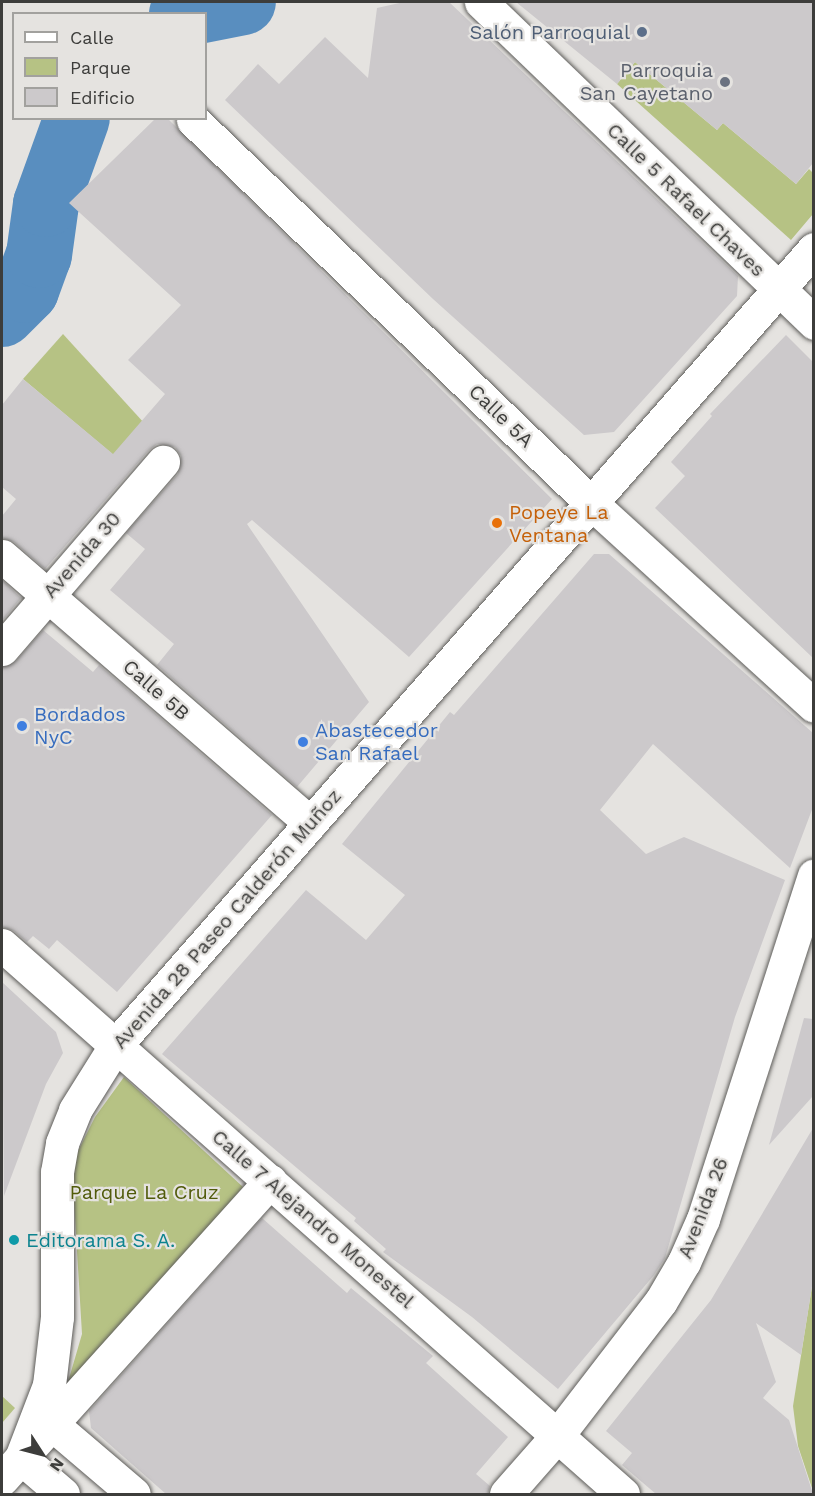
<!DOCTYPE html>
<meta charset="utf-8">
<style>
body{margin:0}
#map{position:relative;width:815px;height:1496px;overflow:hidden;background:#e5e3e0;font-family:"Work Sans",sans-serif}
div>[style]{position:absolute}
[style*='--x']{left:calc(var(--x)*1px);top:calc(var(--y)*1px);width:calc(var(--w)*1px);rotate:calc(var(--a)*1deg)}
.green>*{inset:0;background:#b6c284}
.river>*{height:66px;margin:-33px;padding:0 33px;transform-origin:33px;border-radius:33px;background:#598ebf}
.building>*{inset:0;background:#ccc9cb}
.roads{filter:drop-shadow(0 0 2px #5e5d5a) drop-shadow(0 0 2px #5e5d5a)}
.minor>*{height:33px;margin:-16.5px;padding:0 16.5px;transform-origin:16.5px;border-radius:16.5px;background:#fff}
.dots>*{width:16px;height:16px;translate:-50% -50%;box-sizing:border-box;border:3px solid #e5e3e0;border-radius:50%}
span{translate:-50% -50%;white-space:nowrap;text-align:center;line-height:1.15;-webkit-text-stroke:4.5px #e5e3e0;paint-order:stroke}
.service-label{font-size:20px;color:#4e5e75}
.right{translate:-100% -50%;text-align:right}
.worship-label{font-size:20px;color:#5b616d}
.street-label{font-size:20px;color:#3d3d3b}
.food-label{font-size:20px;color:#c56008}
.left{translate:0 -50%;text-align:left}
.shop-label{font-size:20px;color:#366cbe}
.park-label{font-size:20px;color:#515b0a}
.culture-label{font-size:20px;color:#0d838f}
.frame{position:absolute;inset:0;border:3px solid #3d3d3b;pointer-events:none}
.legend{position:absolute;left:12px;top:12px;width:195px;height:108px;box-sizing:border-box;background:#e5e3e0;border:2px solid #a2a19e;margin:0;padding:8px 10px;list-style:none;font-size:18px;color:#3d3d3b}
.legend li{display:flex;align-items:center;gap:12px;height:30px}
.legend b{width:30px;border:2px solid #a2a19e}
.north{position:absolute;left:12px;top:1424px;width:60px;height:60px;-webkit-text-stroke:4px #e5e3e0;paint-order:stroke;rotate:126deg;font-size:16px;font-weight:700;line-height:24px;text-align:center;color:#3d3d3b}
.north::after{content:'';display:block;margin:auto;width:21px;height:27px;background:#3d3d3b;clip-path:polygon(50% 0,100% 100%,50% 72%,0 100%)}
</style>
<div id="map">
<div class="green">
<i style="clip-path:polygon(635px 62px,717px 130px,723px 123px,796px 184px,809px 169px,813px 173px,813px 214px,791px 240px,617px 84px)"></i>
<i style="clip-path:polygon(63px 334px,155px 435px,129px 468px,23px 379px)"></i>
<i style="clip-path:polygon(124px 1077px,243px 1187px,66px 1389px,82px 1334px,73px 1184px,77px 1153px,95px 1117px)"></i>
<i style="clip-path:polygon(813px 1280px,813px 1491px,798px 1446px,793px 1406px)"></i>
<i style="clip-path:polygon(2px 1396px,15px 1408px,2px 1423px)"></i>
</div>
<div class="river">
<i style="--x:182;--y:14;--w:62;--a:-11.1"></i>
<i style="--x:2;--y:314;--w:34;--a:-45"></i>
<i style="--x:26;--y:290;--w:37;--a:-70"></i>
<i style="--x:39;--y:255;--w:51;--a:-82.2"></i>
<i style="--x:46;--y:204;--w:91;--a:-70.2"></i>
</div>
<div class="building">
<i style="clip-path:polygon(404px 2px,449px 2px,738px 276px,737px 296px,614px 432px,584px 435px,433px 299px,225px 100px,258px 64px,279px 84px,325px 37px,368px 78px,377px 8px)"></i>
<i style="clip-path:polygon(516px 2px,813px 2px,813px 163px,796px 184px,723px 123px,717px 130px,635px 62px,617px 84px)"></i>
<i style="clip-path:polygon(156px 118px,167px 118px,552px 499px,409px 657px,252px 520px,247px 524px,369px 702px,297px 787px,157px 665px,174px 644px,110px 590px,145px 549px,126px 533px,178px 474px,181px 456px,175px 447px,157px 444px,149px 450px,45px 569px,14px 542px,2px 538px,2px 516px,16px 499px,2px 487px,2px 405px,23px 379px,113px 454px,165px 394px,128px 360px,181px 305px,69px 203px)"></i>
<i style="clip-path:polygon(786px 335px,813px 362px,813px 658px,655px 508px,685px 476px,671px 462px,712px 416px,710px 414px)"></i>
<i style="clip-path:polygon(594px 554px,609px 554px,813px 733px,813px 807px,790px 868px,653px 744px,600px 810px,646px 854px,684px 837px,785px 880px,735px 1017px,665px 1258px,654px 1275px,558px 1389px,472px 1317px,383px 1252px,386px 1249px,354px 1221px,356px 1218px,162px 1054px,306px 890px,366px 940px,405px 895px,342px 844px,450px 712px,454px 715px)"></i>
<i style="clip-path:polygon(2px 580px,21px 598px,2px 621px)"></i>
<i style="clip-path:polygon(43px 630px,93px 672px,99px 665px,272px 815px,117px 992px,57px 940px,49px 949px,33px 936px,27px 942px,14px 931px,2px 927px,2px 667px,16px 661px)"></i>
<i style="clip-path:polygon(2px 982px,56px 1032px,63px 1053px,46px 1084px,4px 1196px)"></i>
<i style="clip-path:polygon(804px 1018px,813px 1019px,813px 1096px,769px 1145px)"></i>
<i style="clip-path:polygon(813px 1128px,813px 1280px,801px 1355px,756px 1323px,776px 1382px,763px 1398px,789px 1420px,813px 1494px,656px 1494px,622px 1465px,632px 1453px,606px 1431px,711px 1300px)"></i>
<i style="clip-path:polygon(262px 1218px,347px 1293px,351px 1288px,433px 1356px,426px 1363px,508px 1437px,476px 1474px,490px 1486px,488px 1494px,166px 1494px,91px 1428px,89px 1411px)"></i>
</div>
<div class="roads">
<div class="minor">
<i style="--x:481;--y:2;--w:463;--a:43.9"></i>
<i style="--x:193;--y:120;--w:550;--a:43.89"></i>
<i style="--x:589;--y:501;--w:304;--a:42.3"></i>
<i style="--x:2;--y:556;--w:408;--a:40.9"></i>
<i style="--x:2;--y:649;--w:247;--a:-49.3"></i>
<i style="--x:2;--y:945;--w:829;--a:41.48"></i>
<i style="--x:40;--y:1414;--w:123;--a:40.4"></i>
<i style="--x:2;--y:1479;--w:401;--a:-48"></i>
<i style="--x:63;--y:1494;--w:55;--a:-139.4"></i>
<i style="--x:21;--y:1458;--w:78;--a:-69"></i>
<i style="--x:49;--y:1385;--w:68;--a:-83.3"></i>
<i style="--x:57;--y:1317;--w:145;--a:-90"></i>
<i style="--x:57;--y:1172;--w:29;--a:-80"></i>
<i style="--x:62;--y:1143;--w:35;--a:-68"></i>
<i style="--x:75;--y:1110;--w:75;--a:-58"></i>
<i style="--x:115;--y:1046;--w:1060;--a:-48.75"></i>
<i style="--x:506;--y:1494;--w:77;--a:-48.7"></i>
<i style="--x:557;--y:1436;--w:170;--a:-52.4"></i>
<i style="--x:661;--y:1301;--w:45;--a:-59.5"></i>
<i style="--x:684;--y:1262;--w:47;--a:-66.2"></i>
<i style="--x:703;--y:1219;--w:361;--a:-72.1"></i>
</div>
</div>
<div class="dots">
<i style="left:642px;top:32px;background:#5c6f8a"></i>
<i style="left:725px;top:82px;background:#6b7280"></i>
<i style="left:497px;top:523px;background:#e8710a"></i>
<i style="left:22px;top:726px;background:#3f7fe0"></i>
<i style="left:303px;top:742px;background:#3f7fe0"></i>
<i style="left:14px;top:1240px;background:#0f9aa8"></i>
</div>
<div class="service-label">
<span class="right" style="left:630px;top:32px">Salón Parroquial</span>
</div>
<div class="worship-label">
<span class="right" style="left:713px;top:82px">Parroquia<br>San Cayetano</span>
</div>
<div class="street-label">
<span style="left:686px;top:200px;rotate:44deg">Calle 5 Rafael Chaves</span>
<span style="left:501px;top:416px;rotate:44deg">Calle 5A</span>
<span style="left:82px;top:555px;rotate:-49deg">Avenida 30</span>
<span style="left:156px;top:690px;rotate:41deg">Calle 5B</span>
<span style="left:227px;top:919px;rotate:-49deg">Avenida 28 Paseo Calderón Muñoz</span>
<span style="left:703px;top:1208px;rotate:-69deg">Avenida 26</span>
<span style="left:313px;top:1219px;rotate:41deg">Calle 7 Alejandro Monestel</span>
</div>
<div class="food-label">
<span class="left" style="left:509px;top:524px">Popeye La<br>Ventana</span>
</div>
<div class="shop-label">
<span class="left" style="left:34px;top:726px">Bordados<br>NyC</span>
<span class="left" style="left:315px;top:742px">Abastecedor<br>San Rafael</span>
</div>
<div class="park-label">
<span style="left:144px;top:1192px">Parque La Cruz</span>
</div>
<div class="culture-label">
<span class="left" style="left:26px;top:1240px">Editorama S. A.</span>
</div>
<div class="frame"></div>
<ul class="legend">
<li><b style="height:8px;background:#fff"></b>Calle</li>
<li><b style="height:16px;background:#b6c284"></b>Parque</li>
<li><b style="height:16px;background:#ccc9cb"></b>Edificio</li>
</ul>
<div class="north">N</div>
</div>
